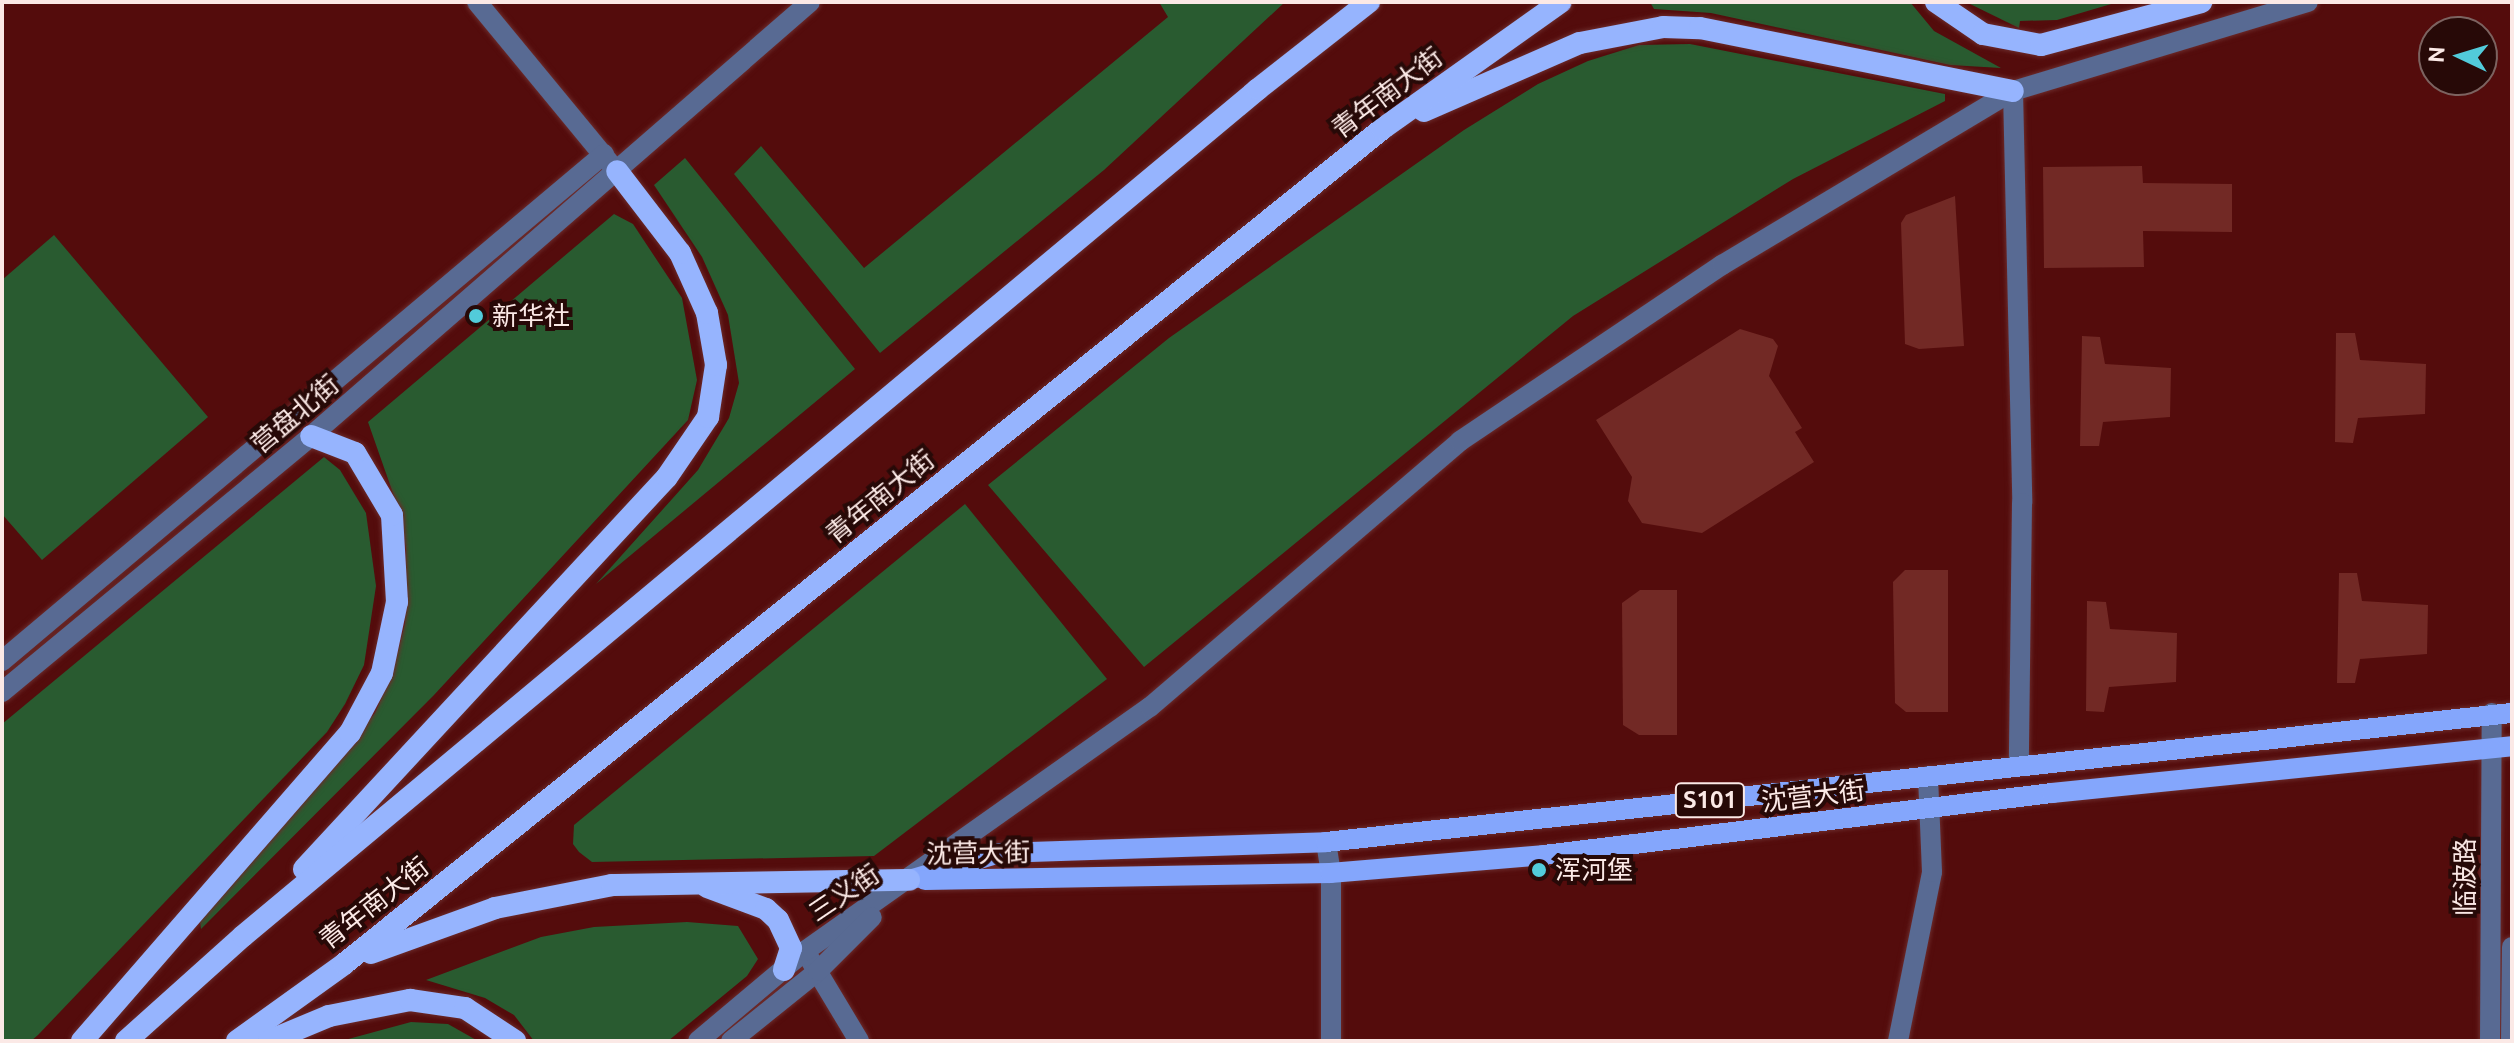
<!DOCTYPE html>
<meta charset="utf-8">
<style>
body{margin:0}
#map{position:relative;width:2514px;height:1043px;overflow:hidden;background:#540c0c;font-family:Ubuntu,"Noto Sans SC",sans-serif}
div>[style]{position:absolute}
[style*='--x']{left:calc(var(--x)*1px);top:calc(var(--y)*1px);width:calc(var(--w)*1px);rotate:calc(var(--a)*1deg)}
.green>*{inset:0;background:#295b30}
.building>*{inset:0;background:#722925}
.roads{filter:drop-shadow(0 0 2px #6b2b2b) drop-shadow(0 0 2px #6b2b2b)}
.minor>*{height:20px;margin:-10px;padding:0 10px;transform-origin:10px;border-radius:10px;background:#586a93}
.tertiary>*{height:20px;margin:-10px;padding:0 10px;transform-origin:10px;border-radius:10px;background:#586a93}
.primary>*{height:20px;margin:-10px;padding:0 10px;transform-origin:10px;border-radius:10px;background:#84a6fc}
.trunk>*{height:22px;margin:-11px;padding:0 11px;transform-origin:11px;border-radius:11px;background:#96b4fe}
.dots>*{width:22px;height:22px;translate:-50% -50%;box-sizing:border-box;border:4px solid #270907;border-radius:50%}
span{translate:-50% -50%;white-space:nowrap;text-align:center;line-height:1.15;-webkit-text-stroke:8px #270907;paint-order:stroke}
.shield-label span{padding:2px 6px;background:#270907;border:2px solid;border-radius:6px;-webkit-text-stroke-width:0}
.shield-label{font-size:24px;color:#fbe9e6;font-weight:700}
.street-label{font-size:26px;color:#fbe9e6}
.poi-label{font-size:26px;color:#fbe9e6}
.left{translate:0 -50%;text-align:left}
.frame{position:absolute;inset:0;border:4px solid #fbe9e6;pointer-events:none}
.north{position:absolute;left:2418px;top:16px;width:80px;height:80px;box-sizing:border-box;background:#270907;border:2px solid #7c6360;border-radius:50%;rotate:274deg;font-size:22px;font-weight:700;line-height:32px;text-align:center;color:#fbe9e6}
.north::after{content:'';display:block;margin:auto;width:28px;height:36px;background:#52cbda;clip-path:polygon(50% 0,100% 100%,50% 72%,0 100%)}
</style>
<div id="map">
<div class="green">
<i style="clip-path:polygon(1159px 2px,1285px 2px,1104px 170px,880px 353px,734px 174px,761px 146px,864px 268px,1168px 17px)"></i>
<i style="clip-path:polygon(1650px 2px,1910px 2px,1934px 31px,2001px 68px,1950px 65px,1711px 13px,1654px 9px)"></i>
<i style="clip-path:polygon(1966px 2px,2118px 2px,2057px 20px,2020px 21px,2019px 28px)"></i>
<i style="clip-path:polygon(1690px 44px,1945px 94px,1945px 101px,1793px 179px,1573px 316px,1144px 667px,988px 485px,1169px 338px,1464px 130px,1538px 84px,1588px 61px,1639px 45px)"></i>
<i style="clip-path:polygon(685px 158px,855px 369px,596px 584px,698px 470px,729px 418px,739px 383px,728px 315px,702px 257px,654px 185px)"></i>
<i style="clip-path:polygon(614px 214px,633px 224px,682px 298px,697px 380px,688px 420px,434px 695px,201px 929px,200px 921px,375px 713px,393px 671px,405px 623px,406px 550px,402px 519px,368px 422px)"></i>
<i style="clip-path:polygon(54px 235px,208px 417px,42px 560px,2px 514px,2px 280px)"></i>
<i style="clip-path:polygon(324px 457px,340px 470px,366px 513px,376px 586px,364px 665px,345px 704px,327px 732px,38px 1035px,31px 1041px,2px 1041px,2px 724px)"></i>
<i style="clip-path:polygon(965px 504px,1107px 679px,874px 856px,592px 862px,579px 852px,573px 844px,574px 825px)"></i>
<i style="clip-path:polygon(687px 922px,738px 926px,758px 959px,747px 976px,668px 1041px,534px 1041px,514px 1015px,485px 998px,426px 980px,541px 937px,594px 927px)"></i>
<i style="clip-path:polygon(411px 1022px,448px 1024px,478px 1041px,341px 1041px)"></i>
</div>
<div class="building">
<i style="clip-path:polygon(2142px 166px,2143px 183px,2232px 184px,2232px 232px,2143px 231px,2144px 267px,2044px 268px,2043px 167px)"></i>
<i style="clip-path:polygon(1955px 196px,1964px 346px,1919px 349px,1905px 344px,1901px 223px,1906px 215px)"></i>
<i style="clip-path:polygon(1740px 329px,1773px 339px,1778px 346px,1769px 376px,1802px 428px,1795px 432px,1814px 462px,1702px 533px,1642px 523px,1628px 501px,1632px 477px,1596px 420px)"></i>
<i style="clip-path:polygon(2336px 333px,2355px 333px,2360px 360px,2426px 364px,2425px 414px,2358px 418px,2353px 443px,2335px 442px)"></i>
<i style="clip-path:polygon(2082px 336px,2100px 337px,2105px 364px,2171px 368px,2170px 417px,2103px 422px,2099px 446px,2080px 446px)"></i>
<i style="clip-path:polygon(1905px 570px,1948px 570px,1948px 712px,1906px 712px,1895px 703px,1893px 582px)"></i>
<i style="clip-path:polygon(2339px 573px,2357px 573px,2362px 601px,2428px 605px,2427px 654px,2360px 659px,2355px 683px,2337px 683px)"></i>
<i style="clip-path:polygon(1640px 590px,1677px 590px,1677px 735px,1639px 735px,1623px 725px,1622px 603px)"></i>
<i style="clip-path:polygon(2087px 601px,2106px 602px,2110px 629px,2177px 633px,2176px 682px,2109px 687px,2104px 712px,2086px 711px)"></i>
</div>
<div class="roads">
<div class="minor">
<i style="--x:477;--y:2;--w:215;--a:50.5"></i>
<i style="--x:2013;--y:91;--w:412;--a:88.7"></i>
<i style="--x:2022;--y:503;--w:263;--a:90.7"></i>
<i style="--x:1326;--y:842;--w:31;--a:81"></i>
<i style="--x:1331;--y:873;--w:168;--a:90"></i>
<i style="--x:805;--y:951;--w:105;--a:59"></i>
<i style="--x:1898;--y:1041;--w:172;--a:-78.6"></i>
<i style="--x:1932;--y:872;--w:96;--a:-92.4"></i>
</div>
<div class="tertiary">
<i style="--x:2;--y:661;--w:787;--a:-40.1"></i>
<i style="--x:2;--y:692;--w:401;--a:-39.6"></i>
<i style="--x:311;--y:436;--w:661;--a:-41.01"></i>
<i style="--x:698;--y:1041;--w:140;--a:-40.1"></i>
<i style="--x:805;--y:951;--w:423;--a:-35.3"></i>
<i style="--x:1150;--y:707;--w:408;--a:-40.6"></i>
<i style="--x:1460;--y:441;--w:316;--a:-33.9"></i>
<i style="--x:1722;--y:265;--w:339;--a:-30.9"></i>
<i style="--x:2013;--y:91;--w:308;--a:-16.8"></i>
<i style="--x:731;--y:1041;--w:112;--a:-38.8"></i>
<i style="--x:818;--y:971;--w:76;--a:-45"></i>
<i style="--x:2490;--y:1041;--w:328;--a:-89.7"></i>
<i style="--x:2511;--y:1041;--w:94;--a:-89.4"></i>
</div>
<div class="primary">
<i style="--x:909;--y:880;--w:95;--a:-16.5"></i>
<i style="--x:1000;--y:853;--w:326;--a:-1.9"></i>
<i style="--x:1326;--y:842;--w:1193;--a:-6.21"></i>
<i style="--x:925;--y:880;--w:406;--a:-1"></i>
<i style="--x:1331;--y:873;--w:214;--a:-4.8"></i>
<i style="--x:1544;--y:855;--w:512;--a:-6.96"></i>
<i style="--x:2052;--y:793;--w:462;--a:-5.8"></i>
</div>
<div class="trunk">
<i style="--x:1936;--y:2;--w:57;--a:34.2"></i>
<i style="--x:1983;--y:34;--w:59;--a:10.7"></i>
<i style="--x:2041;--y:45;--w:166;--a:-15"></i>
<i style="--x:1424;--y:111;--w:170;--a:-23.6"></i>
<i style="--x:1580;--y:43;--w:85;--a:-10.9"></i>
<i style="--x:1663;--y:27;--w:37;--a:2"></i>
<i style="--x:1700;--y:28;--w:319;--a:11.4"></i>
<i style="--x:304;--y:869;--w:534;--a:-47.2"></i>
<i style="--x:667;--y:477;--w:73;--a:-55.7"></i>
<i style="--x:708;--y:417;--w:53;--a:-81.3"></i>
<i style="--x:716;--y:365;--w:53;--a:-99.8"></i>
<i style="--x:707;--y:313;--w:66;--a:-114.2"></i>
<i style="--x:680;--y:253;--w:103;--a:-127.5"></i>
<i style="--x:707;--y:887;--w:63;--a:20.4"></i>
<i style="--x:766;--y:909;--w:16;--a:43"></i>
<i style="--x:778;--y:920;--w:31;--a:65"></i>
<i style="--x:791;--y:948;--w:23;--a:108"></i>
<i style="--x:371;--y:953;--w:132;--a:-19.9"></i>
<i style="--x:495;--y:908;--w:119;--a:-11.1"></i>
<i style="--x:612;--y:885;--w:297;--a:-1"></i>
<i style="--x:82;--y:1041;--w:408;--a:-49"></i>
<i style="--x:350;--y:733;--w:68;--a:-61.9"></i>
<i style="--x:382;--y:673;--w:73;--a:-78.1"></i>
<i style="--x:397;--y:602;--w:87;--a:-93.3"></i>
<i style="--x:392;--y:515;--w:72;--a:-120.8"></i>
<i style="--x:355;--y:453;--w:47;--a:-158.9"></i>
<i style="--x:126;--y:1041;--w:157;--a:-41.9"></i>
<i style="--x:243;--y:936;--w:1322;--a:-39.84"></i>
<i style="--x:1258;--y:89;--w:141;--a:-38.1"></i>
<i style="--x:237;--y:1041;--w:132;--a:-35.7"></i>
<i style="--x:344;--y:964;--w:1332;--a:-38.81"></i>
<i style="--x:1382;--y:129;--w:219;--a:-35.4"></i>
<i style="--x:269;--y:1041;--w:65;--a:-22.6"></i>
<i style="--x:329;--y:1016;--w:83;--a:-11.2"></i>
<i style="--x:410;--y:1000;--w:56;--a:8.3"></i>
<i style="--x:465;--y:1008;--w:60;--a:33.4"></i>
</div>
</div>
<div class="dots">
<i style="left:476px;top:316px;background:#52cbda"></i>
<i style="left:1539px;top:870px;background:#52cbda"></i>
</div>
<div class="shield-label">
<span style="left:1710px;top:800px">S101</span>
</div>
<div class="street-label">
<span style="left:1387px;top:93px;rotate:-37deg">青年南大街</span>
<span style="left:295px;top:414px;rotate:-40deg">营盘北街</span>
<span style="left:880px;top:497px;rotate:-39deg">青年南大街</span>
<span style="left:1813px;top:796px;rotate:-7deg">沈营大街</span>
<span style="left:978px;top:853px;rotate:-1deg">沈营大街</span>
<span style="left:2465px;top:877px;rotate:-90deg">临波路</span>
<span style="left:844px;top:893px;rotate:-34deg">三义街</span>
<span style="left:374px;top:903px;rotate:-38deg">青年南大街</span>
</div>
<div class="poi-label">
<span class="left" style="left:492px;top:316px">新华社</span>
<span class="left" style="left:1555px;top:870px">浑河堡</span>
</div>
<div class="frame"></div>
<div class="north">N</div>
</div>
